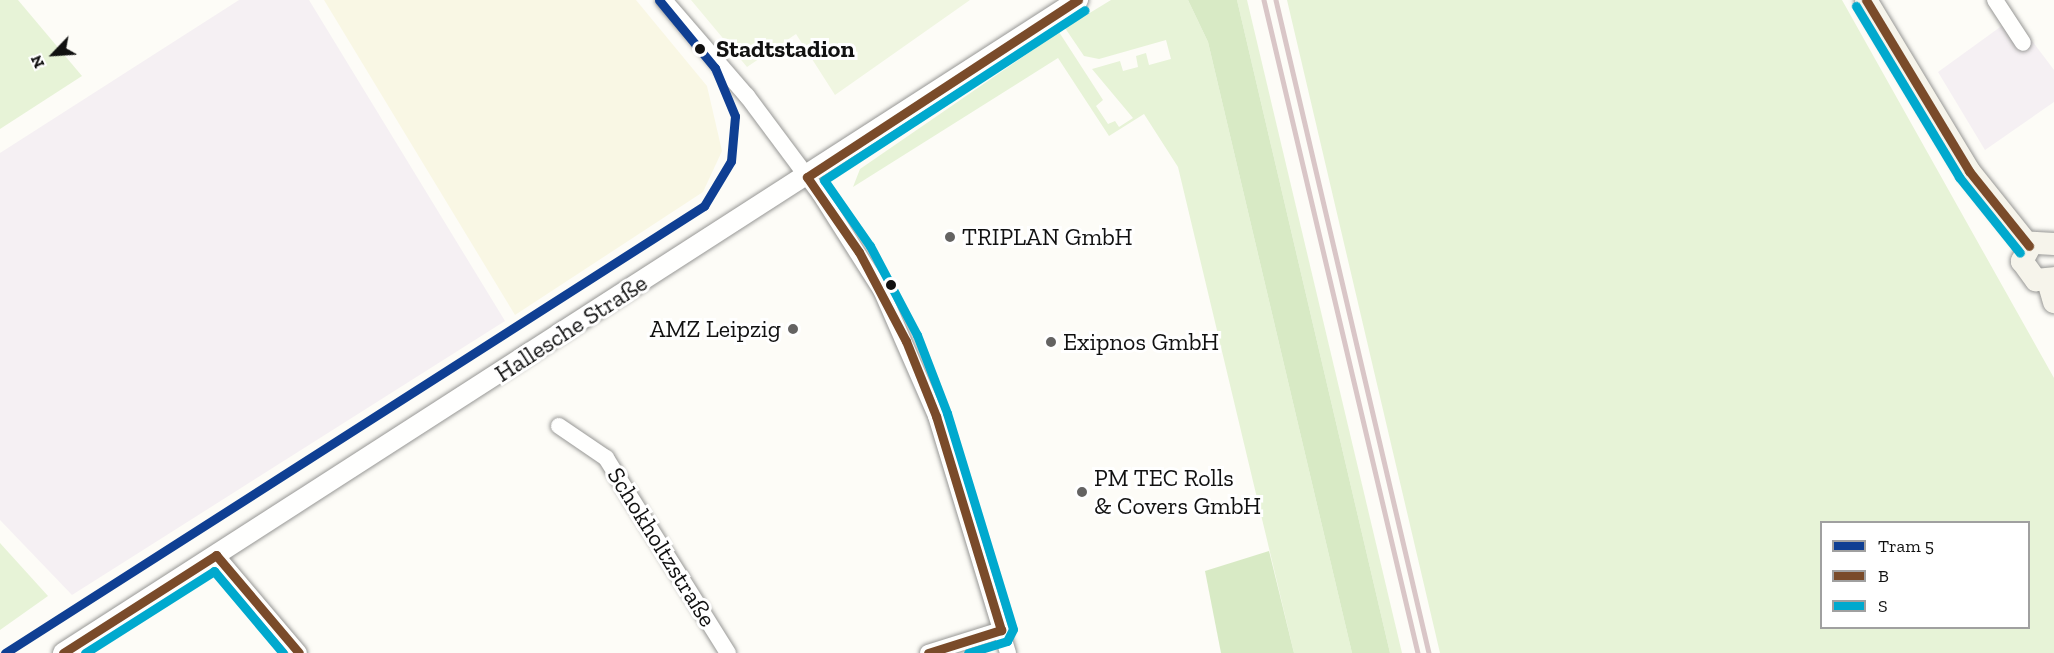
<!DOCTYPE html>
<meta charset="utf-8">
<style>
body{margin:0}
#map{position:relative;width:2054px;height:653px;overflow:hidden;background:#fdfcf7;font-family:"Zilla Slab",serif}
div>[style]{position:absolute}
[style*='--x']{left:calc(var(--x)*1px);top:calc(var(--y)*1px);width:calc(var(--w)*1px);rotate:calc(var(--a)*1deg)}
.industrial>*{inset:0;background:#f5f0f3}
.farmland>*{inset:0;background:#f9f7e4}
.green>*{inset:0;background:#e7f3d7}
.forest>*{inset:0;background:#d8eac5}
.pitch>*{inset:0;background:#f0f6e1}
.roads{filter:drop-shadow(0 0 2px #979795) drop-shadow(0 0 2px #979795)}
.minor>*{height:16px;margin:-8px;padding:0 8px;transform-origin:8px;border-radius:8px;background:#fffffe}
.tertiary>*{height:20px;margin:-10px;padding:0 10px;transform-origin:10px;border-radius:10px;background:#fffffe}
.secondary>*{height:22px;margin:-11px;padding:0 11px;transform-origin:11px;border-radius:11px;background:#f6f4eb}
.rail>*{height:4.5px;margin:-2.25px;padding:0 2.25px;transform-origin:2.25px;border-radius:2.25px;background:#d9c6c7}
.bus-1>*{height:9px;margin:-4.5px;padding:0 4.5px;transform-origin:4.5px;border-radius:4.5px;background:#7a4b2a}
.bus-2>*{height:9px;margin:-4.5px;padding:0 4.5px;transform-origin:4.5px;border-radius:4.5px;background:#00a9ce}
.tram-1>*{height:9px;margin:-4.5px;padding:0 4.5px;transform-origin:4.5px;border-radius:4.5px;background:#0f3f93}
.dots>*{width:16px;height:16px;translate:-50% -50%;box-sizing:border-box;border:3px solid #fff;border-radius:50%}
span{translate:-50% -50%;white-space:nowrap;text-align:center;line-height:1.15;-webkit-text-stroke:6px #fff;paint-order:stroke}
.stop-label{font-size:24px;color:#111;font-weight:700}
.left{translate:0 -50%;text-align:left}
.poi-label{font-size:24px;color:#111}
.right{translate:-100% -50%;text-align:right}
.street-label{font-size:24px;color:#111}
.legend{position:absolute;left:1820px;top:521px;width:210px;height:108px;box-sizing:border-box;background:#fff;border:2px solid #a0a0a0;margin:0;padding:8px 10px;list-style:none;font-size:18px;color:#111}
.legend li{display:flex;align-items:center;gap:12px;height:30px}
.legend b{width:30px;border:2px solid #a0a0a0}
.north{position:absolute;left:24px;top:24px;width:60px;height:60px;-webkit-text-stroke:4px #fff;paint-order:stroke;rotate:245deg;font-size:16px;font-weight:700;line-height:24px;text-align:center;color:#111}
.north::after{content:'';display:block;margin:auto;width:21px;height:27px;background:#111;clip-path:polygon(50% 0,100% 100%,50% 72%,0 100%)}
</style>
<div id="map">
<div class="industrial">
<i style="clip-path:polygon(239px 0,309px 0,505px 321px,72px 595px,0 520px,0 153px)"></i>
<i style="clip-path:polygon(2014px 17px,2054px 70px,2054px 102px,1985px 150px,1938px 72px)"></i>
</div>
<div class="farmland">
<i style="clip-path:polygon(324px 0,636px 0,707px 86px,722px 151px,703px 192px,515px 315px)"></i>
</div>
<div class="green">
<i style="clip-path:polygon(0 0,18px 0,82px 76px,0 129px)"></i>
<i style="clip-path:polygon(1111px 0,1188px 0,1208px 42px,1352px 653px,1294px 653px,1178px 167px,1144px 114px,1109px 136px,1058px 58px,853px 187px,860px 169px,1059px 32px,1103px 100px,1096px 106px,1108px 124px,1115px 121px,1119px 127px,1133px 118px,1092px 69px,1120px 61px,1123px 71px,1138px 67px,1136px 56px,1146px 53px,1149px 65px,1171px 59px,1166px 40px,1099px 59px,1084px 56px,1065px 28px)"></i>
<i style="clip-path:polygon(1237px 0,1247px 0,1402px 653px,1390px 653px)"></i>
<i style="clip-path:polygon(evenodd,1287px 0,1842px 0,2054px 378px,2054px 653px,1440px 653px,1287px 0,1822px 522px,2028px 522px,2028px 628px,1822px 628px,1822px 522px)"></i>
<i style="clip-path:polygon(0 543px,48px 596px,0 630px)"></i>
</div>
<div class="forest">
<i style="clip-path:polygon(1188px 0,1237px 0,1390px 653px,1352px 653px,1208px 42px)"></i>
<i style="clip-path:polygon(1269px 551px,1294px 653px,1221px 653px,1205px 571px)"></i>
</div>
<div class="pitch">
<i style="clip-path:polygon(691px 0,970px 0,835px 95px,796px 34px,747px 67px)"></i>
</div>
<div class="roads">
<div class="minor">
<i style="--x:664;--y:0;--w:127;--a:49.2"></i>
<i style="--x:747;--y:96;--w:122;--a:53.3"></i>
<i style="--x:820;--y:194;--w:114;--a:57.6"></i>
<i style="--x:881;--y:290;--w:137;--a:66.4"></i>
<i style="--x:936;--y:416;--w:248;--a:73.1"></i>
<i style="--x:1995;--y:0;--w:51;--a:56.9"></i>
<i style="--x:559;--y:426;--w:57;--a:34.2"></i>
<i style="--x:606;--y:458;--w:230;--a:58"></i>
<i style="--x:216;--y:555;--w:128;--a:49.7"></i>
<i style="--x:928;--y:653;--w:77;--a:-17.5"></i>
</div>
<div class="tertiary">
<i style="--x:63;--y:653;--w:1207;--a:-32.76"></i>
</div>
<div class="secondary">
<i style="--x:1866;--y:0;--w:200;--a:58.9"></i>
<i style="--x:1969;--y:171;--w:96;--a:51.3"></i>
<i style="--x:2054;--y:244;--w:22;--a:-177"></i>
<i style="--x:2032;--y:243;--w:21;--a:119"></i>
<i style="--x:2022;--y:261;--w:24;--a:54"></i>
<i style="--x:2036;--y:280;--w:18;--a:-6"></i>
<i style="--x:2048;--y:281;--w:22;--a:74"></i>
</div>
</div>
<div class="rail">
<i style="--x:1264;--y:0;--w:671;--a:76.73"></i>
<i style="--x:1276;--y:0;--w:671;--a:76.81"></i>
</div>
<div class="bus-1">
<i style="--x:1866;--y:0;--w:200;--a:58.9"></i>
<i style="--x:1969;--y:171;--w:96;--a:51.3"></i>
<i style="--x:807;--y:177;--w:91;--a:55.3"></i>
<i style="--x:859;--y:252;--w:101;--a:62.2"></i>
<i style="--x:906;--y:341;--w:81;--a:68.2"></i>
<i style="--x:936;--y:416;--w:224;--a:73.1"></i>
<i style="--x:807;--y:177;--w:324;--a:-33.2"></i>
<i style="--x:216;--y:555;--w:128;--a:49.7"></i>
<i style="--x:63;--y:653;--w:182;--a:-32.6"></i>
<i style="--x:928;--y:653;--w:77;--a:-17.5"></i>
</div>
<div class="bus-2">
<i style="--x:1856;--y:6;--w:200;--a:58.9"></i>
<i style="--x:1959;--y:177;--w:97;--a:51.2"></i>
<i style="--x:85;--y:653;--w:153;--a:-32.4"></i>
<i style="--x:214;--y:571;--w:107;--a:49.9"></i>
<i style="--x:968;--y:653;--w:41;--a:-17.1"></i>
<i style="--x:1007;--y:641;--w:13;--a:-63"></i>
<i style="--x:1013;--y:629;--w:226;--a:-107"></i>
<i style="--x:947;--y:413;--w:84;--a:-111"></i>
<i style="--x:917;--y:335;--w:101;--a:-117.8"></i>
<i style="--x:870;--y:246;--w:80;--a:-124.9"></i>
<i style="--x:824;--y:180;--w:311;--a:-33.1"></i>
</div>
<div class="tram-1">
<i style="--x:5;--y:653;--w:830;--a:-32.6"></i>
<i style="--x:704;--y:206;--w:52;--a:-59"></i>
<i style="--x:731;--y:161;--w:45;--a:-84.9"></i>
<i style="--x:735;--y:116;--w:52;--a:-112.6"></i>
<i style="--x:715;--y:68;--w:88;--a:-129.5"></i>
</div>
<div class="dots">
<i style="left:700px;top:49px;background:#111"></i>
<i style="left:950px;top:237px;background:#646362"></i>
<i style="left:891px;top:285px;background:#111"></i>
<i style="left:793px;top:329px;background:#646362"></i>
<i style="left:1051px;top:342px;background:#646362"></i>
<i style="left:1082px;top:492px;background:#646362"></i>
</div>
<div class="stop-label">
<span class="left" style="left:716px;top:49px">Stadtstadion</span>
</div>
<div class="poi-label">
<span class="left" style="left:962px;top:237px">TRIPLAN GmbH</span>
<span class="right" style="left:781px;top:329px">AMZ Leipzig</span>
<span class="left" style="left:1063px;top:342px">Exipnos GmbH</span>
<span class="left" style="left:1094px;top:492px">PM TEC Rolls<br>&amp; Covers GmbH</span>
</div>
<div class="street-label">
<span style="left:571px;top:328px;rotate:-33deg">Hallesche Straße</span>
<span style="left:662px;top:547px;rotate:58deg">Schokholtzstraße</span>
</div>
<ul class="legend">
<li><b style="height:8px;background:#0f3f93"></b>Tram 5</li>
<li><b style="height:8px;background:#7a4b2a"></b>B</li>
<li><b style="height:8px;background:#00a9ce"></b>S</li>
</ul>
<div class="north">N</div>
</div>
